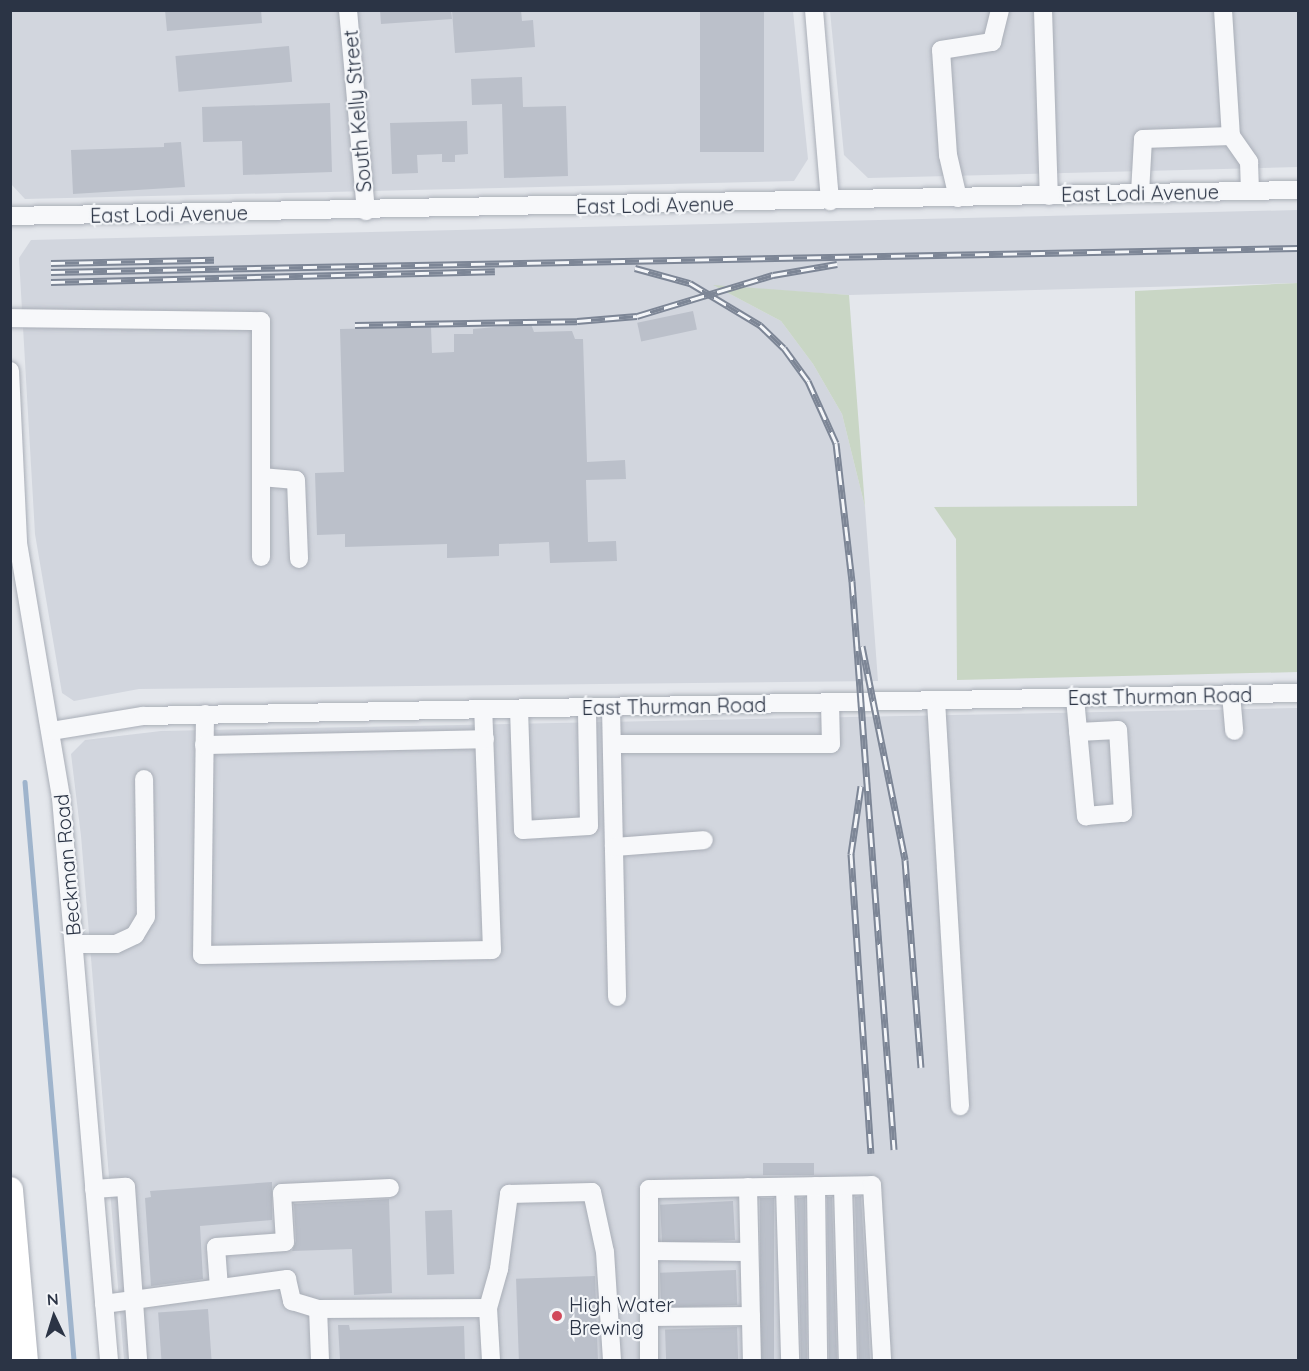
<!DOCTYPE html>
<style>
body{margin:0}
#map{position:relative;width:1309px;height:1371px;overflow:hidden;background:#e4e7ec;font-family:Quicksand,sans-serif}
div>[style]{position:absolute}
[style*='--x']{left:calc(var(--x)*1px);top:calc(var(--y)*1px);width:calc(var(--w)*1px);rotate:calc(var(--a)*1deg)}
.built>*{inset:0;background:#d2d6de}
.green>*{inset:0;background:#c9d6c5}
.stream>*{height:4.5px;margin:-2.25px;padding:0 2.25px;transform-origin:2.25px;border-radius:2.25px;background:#9fb4cc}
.building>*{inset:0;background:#bbc0ca;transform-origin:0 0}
.roads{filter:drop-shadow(0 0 2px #a9aeb7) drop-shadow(0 0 2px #a9aeb7)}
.minor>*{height:18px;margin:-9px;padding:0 9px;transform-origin:9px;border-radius:9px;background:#f7f8fa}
.highway>*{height:26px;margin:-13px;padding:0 13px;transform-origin:13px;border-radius:13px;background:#fff}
.rail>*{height:7px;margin-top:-3.5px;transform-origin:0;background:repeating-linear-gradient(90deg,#f4f6f9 0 14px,#7d8696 0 28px);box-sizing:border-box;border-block:2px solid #7d8696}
.dots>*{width:16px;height:16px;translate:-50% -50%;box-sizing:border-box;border:3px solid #f4f6f9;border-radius:50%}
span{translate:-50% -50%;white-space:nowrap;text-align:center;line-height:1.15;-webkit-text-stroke:4.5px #f4f6f9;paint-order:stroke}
.street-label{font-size:20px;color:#2b3445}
.poi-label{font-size:20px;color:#2b3445}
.left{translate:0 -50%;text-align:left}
.frame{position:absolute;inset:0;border:12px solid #2b3445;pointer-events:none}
.north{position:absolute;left:24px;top:1287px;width:60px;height:60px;-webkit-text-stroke:4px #f4f6f9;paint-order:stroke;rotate:356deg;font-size:16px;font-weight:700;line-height:24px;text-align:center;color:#2b3445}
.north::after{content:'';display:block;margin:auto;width:21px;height:27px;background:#2b3445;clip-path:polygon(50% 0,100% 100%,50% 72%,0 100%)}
</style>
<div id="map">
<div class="built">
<i style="clip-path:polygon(10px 11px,793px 11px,808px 159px,794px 181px,25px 199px,11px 184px)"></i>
<i style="clip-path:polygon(830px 11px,1298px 11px,1298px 167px,868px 178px,844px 155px)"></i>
<i style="clip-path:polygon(1298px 210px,1298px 283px,849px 295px,715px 286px,781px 321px,813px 364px,842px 414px,865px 507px,878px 681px,139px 689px,74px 701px,62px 693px,35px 534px,19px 258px,31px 240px)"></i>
<i style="clip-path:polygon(1298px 708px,1298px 1360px,124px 1360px,81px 836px,71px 754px,85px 740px,161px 731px)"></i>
</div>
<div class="green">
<i style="clip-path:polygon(1298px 283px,1298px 672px,957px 680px,956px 539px,934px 507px,1137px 506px,1135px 291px)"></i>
<i style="clip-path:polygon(713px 285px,849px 295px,865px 507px,842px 414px,813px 364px,781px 321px)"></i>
</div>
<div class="stream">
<i style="--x:25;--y:782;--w:580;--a:85.15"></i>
</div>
<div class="building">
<i style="clip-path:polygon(165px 10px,261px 10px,262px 23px,167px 31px)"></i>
<i style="clip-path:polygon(380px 10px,451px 10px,452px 19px,381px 24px)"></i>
<i style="clip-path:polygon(452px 10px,521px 10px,522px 21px,533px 20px,535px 47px,455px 53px)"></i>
<i style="left:700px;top:10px;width:64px;height:142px"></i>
<i style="left:289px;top:46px;width:36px;height:114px;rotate:85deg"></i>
<i style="clip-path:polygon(522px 77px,523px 107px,566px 106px,568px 176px,504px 178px,502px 104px,472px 105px,471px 79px)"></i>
<i style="clip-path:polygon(330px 103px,332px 172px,243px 175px,242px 141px,203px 142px,202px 107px)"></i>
<i style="clip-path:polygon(467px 121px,468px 154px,455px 155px,455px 162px,442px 162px,442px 154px,417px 155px,418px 173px,392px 174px,390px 123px)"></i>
<i style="clip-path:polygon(181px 142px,185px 187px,73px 194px,71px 150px,164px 147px,164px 143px)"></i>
<i style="left:693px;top:311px;width:19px;height:57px;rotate:78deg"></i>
<i style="clip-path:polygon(531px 324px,534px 332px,572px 331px,575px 339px,583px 339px,587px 462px,625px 460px,626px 479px,586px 480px,588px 542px,616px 541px,617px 561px,550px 563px,549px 542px,499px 544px,499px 556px,447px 558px,447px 544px,345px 547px,345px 534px,317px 535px,315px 473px,344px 472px,340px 329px,431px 327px,432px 353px,454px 352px,454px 334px,473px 334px,473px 329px)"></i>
<i style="left:814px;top:1163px;width:12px;height:51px;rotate:90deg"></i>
<i style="clip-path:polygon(272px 1182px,272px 1220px,200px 1226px,203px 1279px,151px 1286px,145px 1198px,151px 1197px,150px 1191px)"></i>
<i style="clip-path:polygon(861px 1196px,868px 1316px,870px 1360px,859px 1360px,855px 1197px)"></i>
<i style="clip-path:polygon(805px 1197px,807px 1360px,801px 1360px,797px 1198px)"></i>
<i style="clip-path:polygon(827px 1197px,832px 1197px,837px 1360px,829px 1360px)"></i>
<i style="left:760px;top:1198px;width:14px;height:162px"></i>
<i style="clip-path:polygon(389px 1199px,392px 1293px,354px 1295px,352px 1249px,292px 1251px,296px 1241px,294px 1204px)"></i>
<i style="left:733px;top:1201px;width:39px;height:73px;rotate:87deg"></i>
<i style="left:452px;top:1210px;width:64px;height:27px;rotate:88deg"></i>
<i style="left:736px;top:1270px;width:35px;height:76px;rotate:88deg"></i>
<i style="left:595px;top:1276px;width:84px;height:79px;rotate:88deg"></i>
<i style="left:208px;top:1309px;width:51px;height:50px;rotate:86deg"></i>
<i style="clip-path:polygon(338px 1325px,349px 1325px,350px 1330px,464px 1326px,465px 1360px,340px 1360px)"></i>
<i style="left:737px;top:1327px;width:33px;height:72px;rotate:88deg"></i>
</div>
<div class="roads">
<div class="minor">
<i style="--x:348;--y:10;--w:202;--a:84.9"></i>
<i style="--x:814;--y:10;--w:192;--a:85.2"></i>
<i style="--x:1043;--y:10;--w:186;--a:88.2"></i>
<i style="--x:1223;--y:10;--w:126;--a:86.4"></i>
<i style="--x:1140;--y:193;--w:54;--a:-86.8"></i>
<i style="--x:1143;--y:139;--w:88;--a:-2"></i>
<i style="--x:1231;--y:136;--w:32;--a:55"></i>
<i style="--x:1249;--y:162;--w:29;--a:88"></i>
<i style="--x:958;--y:198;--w:44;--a:-103.1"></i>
<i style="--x:948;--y:155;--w:105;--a:-93.8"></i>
<i style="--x:941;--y:50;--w:52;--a:-8.9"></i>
<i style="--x:992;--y:42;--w:33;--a:-76"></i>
<i style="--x:10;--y:216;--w:1288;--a:-1.16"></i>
<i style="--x:10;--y:318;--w:251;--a:0.7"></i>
<i style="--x:261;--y:321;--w:236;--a:90"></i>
<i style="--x:10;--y:371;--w:172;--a:87.3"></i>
<i style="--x:18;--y:543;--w:259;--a:80.4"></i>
<i style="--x:61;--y:798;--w:564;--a:85.12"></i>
<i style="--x:261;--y:477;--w:35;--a:5"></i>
<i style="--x:296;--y:480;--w:79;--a:87.8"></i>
<i style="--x:1231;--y:694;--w:37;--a:85"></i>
<i style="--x:1075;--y:698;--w:119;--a:84.7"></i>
<i style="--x:1086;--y:816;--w:37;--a:-5"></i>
<i style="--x:1123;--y:813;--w:83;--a:-93.4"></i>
<i style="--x:1118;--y:730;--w:40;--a:177.1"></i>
<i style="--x:936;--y:701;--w:406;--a:86.6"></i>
<i style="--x:611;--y:707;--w:290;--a:88.8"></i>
<i style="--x:519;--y:709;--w:121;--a:88.1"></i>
<i style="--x:523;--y:830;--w:66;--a:-3.5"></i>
<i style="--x:589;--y:826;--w:119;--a:-91"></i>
<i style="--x:205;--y:714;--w:241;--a:90.7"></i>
<i style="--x:202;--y:955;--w:290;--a:-1"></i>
<i style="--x:492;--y:950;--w:241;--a:-92.1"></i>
<i style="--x:52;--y:731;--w:92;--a:-9.4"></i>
<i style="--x:143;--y:716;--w:1155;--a:-1.14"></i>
<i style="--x:612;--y:744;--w:219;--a:0"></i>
<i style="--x:831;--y:744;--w:41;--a:-91.4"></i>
<i style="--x:204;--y:745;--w:281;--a:-1.2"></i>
<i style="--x:614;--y:847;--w:90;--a:-4.4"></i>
<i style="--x:74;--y:944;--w:42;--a:0"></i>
<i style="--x:116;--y:944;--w:21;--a:-25"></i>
<i style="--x:135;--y:935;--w:21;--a:-59"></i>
<i style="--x:146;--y:917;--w:138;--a:-90.8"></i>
<i style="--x:816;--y:1186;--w:174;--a:89.3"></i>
<i style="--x:843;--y:1186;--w:174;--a:88.4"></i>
<i style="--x:748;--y:1187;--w:173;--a:88.7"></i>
<i style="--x:785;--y:1187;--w:173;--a:88.3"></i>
<i style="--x:94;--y:1189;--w:32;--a:-4"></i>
<i style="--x:126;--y:1187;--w:173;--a:86"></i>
<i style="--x:649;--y:1251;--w:100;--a:0.6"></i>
<i style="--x:219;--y:1288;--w:41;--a:-94.2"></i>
<i style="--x:216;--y:1247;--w:69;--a:-4.1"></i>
<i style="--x:285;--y:1242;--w:49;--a:-93.5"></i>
<i style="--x:282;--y:1193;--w:108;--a:-2.7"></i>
<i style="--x:104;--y:1304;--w:185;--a:-7.8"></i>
<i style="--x:287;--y:1279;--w:23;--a:77"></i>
<i style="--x:292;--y:1301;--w:27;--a:17"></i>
<i style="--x:488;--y:1308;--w:41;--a:-74.2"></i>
<i style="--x:499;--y:1269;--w:76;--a:-82.4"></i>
<i style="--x:509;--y:1194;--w:83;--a:-1.4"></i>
<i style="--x:592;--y:1192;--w:61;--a:77.8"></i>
<i style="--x:605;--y:1252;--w:108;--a:86.3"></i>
<i style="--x:649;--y:1317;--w:102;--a:-0.6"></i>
<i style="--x:320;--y:1360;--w:51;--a:-92.2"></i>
<i style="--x:318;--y:1309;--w:170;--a:-0.3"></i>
<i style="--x:488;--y:1308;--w:52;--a:86.7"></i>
<i style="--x:649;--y:1360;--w:171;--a:-90"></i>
<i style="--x:649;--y:1189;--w:223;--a:-1"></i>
<i style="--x:872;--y:1185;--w:175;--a:86.7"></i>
</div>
<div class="highway">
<i style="--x:10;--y:1190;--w:171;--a:85"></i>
</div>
</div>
<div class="rail">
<i style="--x:51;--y:263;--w:163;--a:-1.1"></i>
<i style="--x:635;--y:268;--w:57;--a:15.3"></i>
<i style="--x:690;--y:283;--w:82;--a:31"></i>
<i style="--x:760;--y:325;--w:33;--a:44"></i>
<i style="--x:784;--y:348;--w:41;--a:54"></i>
<i style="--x:808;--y:381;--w:68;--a:65.7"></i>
<i style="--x:836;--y:443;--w:139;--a:83.4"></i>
<i style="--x:852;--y:581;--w:570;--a:85.77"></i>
<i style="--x:51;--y:272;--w:1247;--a:-1.1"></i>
<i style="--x:51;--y:282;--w:444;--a:-1.4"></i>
<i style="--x:355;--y:325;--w:222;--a:-1"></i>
<i style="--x:577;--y:321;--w:60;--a:-4.8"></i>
<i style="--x:637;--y:316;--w:142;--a:-16.8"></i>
<i style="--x:773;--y:275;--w:65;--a:-9.8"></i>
<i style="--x:862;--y:646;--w:218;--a:78.6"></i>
<i style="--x:905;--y:860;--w:208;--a:85.6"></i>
<i style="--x:861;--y:786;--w:69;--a:98.4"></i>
<i style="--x:851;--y:854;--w:300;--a:86.2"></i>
</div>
<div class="dots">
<i style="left:557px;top:1316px;background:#d1495b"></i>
</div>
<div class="street-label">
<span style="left:357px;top:111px;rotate:-95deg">South Kelly Street</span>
<span style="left:1140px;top:193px;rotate:-1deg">East Lodi Avenue</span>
<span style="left:655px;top:205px;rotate:-1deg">East Lodi Avenue</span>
<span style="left:169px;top:214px;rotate:-1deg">East Lodi Avenue</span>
<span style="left:1160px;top:696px;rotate:-1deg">East Thurman Road</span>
<span style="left:674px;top:706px;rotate:-1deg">East Thurman Road</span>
<span style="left:67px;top:865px;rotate:-95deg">Beckman Road</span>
</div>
<div class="poi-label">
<span class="left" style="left:569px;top:1316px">High Water<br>Brewing</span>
</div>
<div class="frame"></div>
<div class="north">N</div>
</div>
